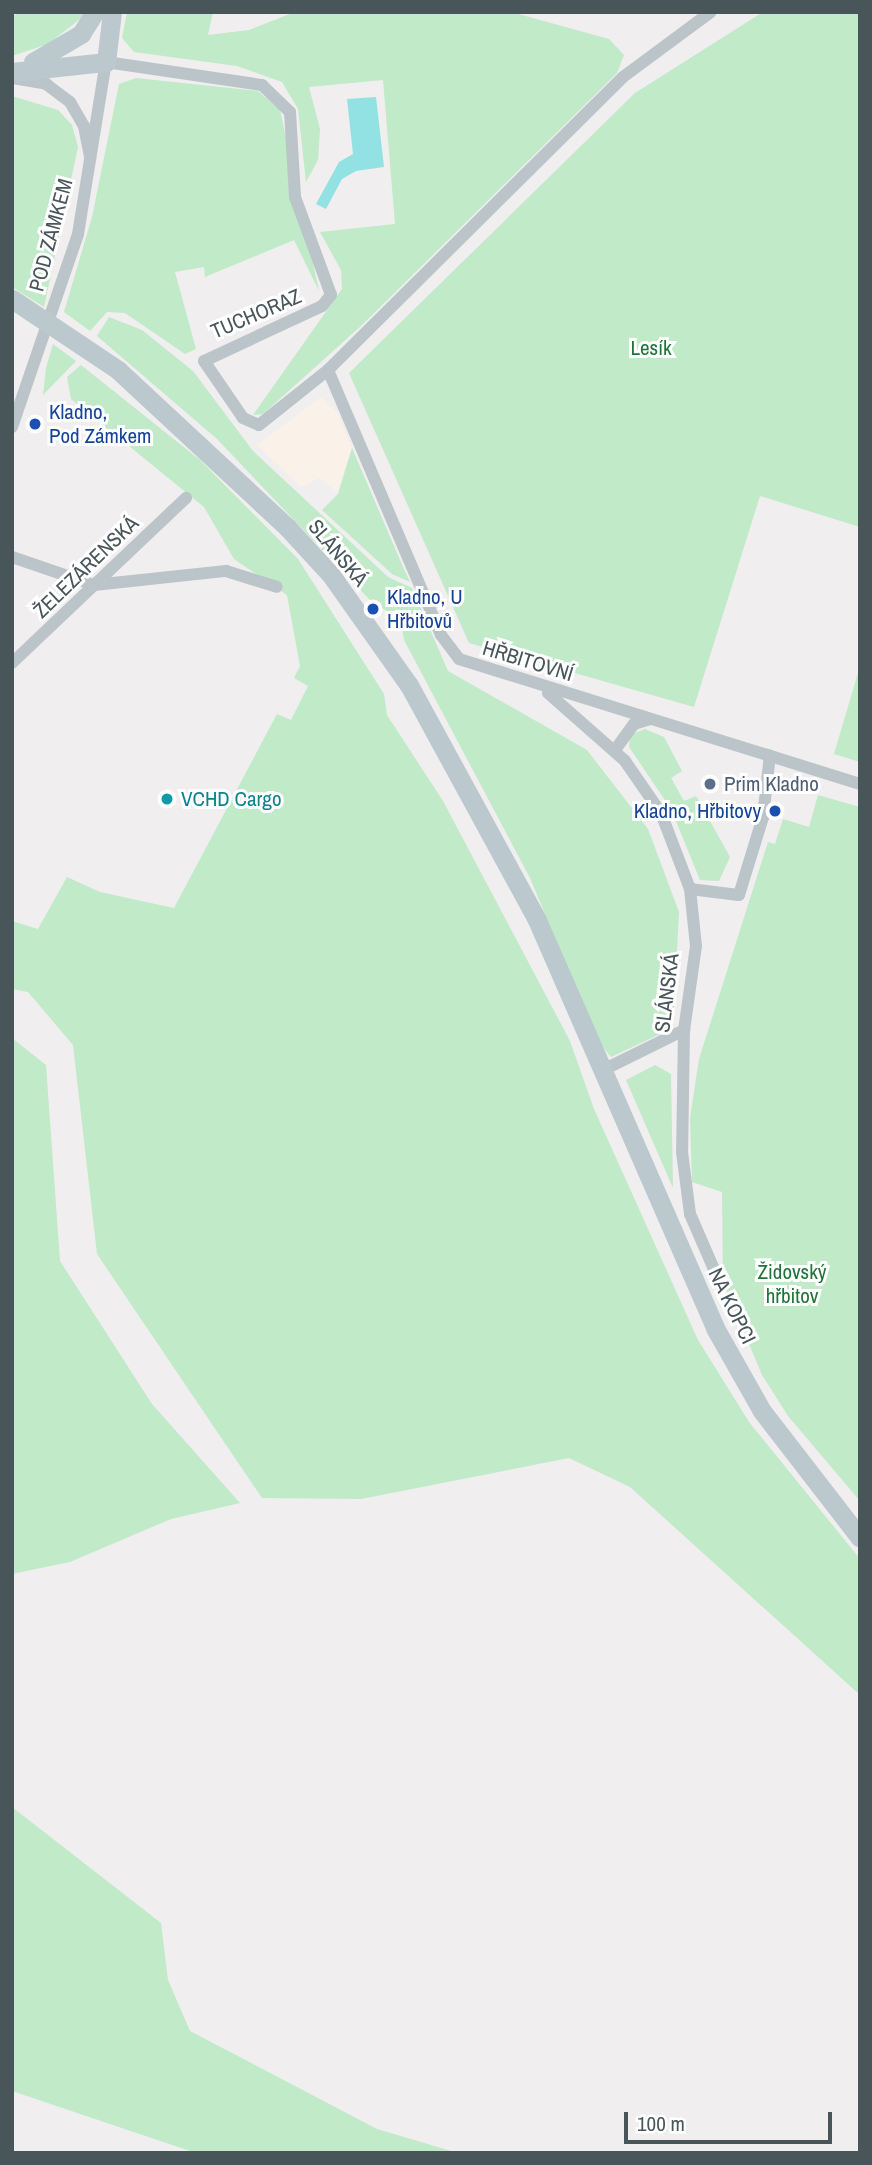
<!DOCTYPE html>
<meta charset="utf-8">
<style>
body{margin:0}
#map{position:relative;width:872px;height:2165px;overflow:hidden;background:#f0eeef;font-family:"Archivo Narrow",sans-serif}
div>[style]{position:absolute}
[style*='--x']{left:calc(var(--x)*1px);top:calc(var(--y)*1px);width:calc(var(--w)*1px);rotate:calc(var(--a)*1deg)}
.commercial>*{inset:0;background:#faf1e9}
.green>*{inset:0;background:#c0eac8}
.water>*{inset:0;background:#92e2e3}
.minor>*{height:12px;margin:-6px;padding:0 6px;transform-origin:6px;border-radius:6px;background:#bbc5c9}
.secondary>*{height:19px;margin:-9.5px;padding:0 9.5px;transform-origin:9.5px;border-radius:9.5px;background:#bbc8ce}
.secondary-bridge>*{height:19px;margin:-9.5px;padding:0 9.5px;transform-origin:9.5px;border-radius:9.5px;background:#bbc8ce}
.dots>*{width:19px;height:19px;translate:-50% -50%;box-sizing:border-box;border:4px solid #fff;border-radius:50%}
span{translate:-50% -50%;white-space:nowrap;text-align:center;line-height:1.15;-webkit-text-stroke:6px #fff;paint-order:stroke}
.street-label{font-size:21px;color:#485559}
.park-label{font-size:21px;color:#207339}
.transit-label{font-size:21px;color:#164399}
.left{translate:0 -50%;text-align:left}
.right{translate:-100% -50%;text-align:right}
.service-label{font-size:21px;color:#4e5e75}
.culture-label{font-size:21px;color:#0d838f}
.frame{position:absolute;inset:0;border:14px solid #485559;pointer-events:none}
.scale{position:absolute;left:624px;top:2112px;width:208px;height:32px;box-sizing:border-box;border:4px solid #485559;border-top:0;padding-left:9px;font-size:21px;line-height:24px;white-space:nowrap;color:#485559;-webkit-text-stroke:5px #fff;paint-order:stroke}
</style>
<div id="map">
<div class="commercial">
<i style="clip-path:polygon(321px 397px,337px 412px,352px 448px,337px 493px,320px 478px,301px 487px,257px 445px)"></i>
</div>
<div class="green">
<i style="clip-path:polygon(22px 12px,89px 12px,48px 44px,12px 56px,12px 16px)"></i>
<i style="clip-path:polygon(127px 12px,213px 12px,208px 35px,249px 30px,295px 12px,511px 12px,609px 39px,624px 55px,617px 73px,362px 325px,263px 414px,253px 415px,342px 289px,341px 270px,320px 232px,395px 224px,383px 80px,309px 87px,320px 129px,318px 160px,306px 182px,298px 109px,282px 82px,237px 66px,134px 52px,122px 38px)"></i>
<i style="clip-path:polygon(763px 12px,860px 12px,860px 527px,760px 496px,694px 707px,469px 643px,349px 373px,635px 93px)"></i>
<i style="clip-path:polygon(136px 78px,258px 91px,280px 110px,319px 291px,294px 240px,205px 277px,204px 267px,175px 272px,196px 349px,185px 354px,125px 313px,107px 312px,90px 331px,64px 312px,92px 217px,119px 84px)"></i>
<i style="clip-path:polygon(12px 96px,58px 110px,72px 125px,78px 147px,44px 307px,12px 287px)"></i>
<i style="clip-path:polygon(109px 317px,142px 330px,193px 371px,253px 451px,388px 577px,412px 588px,448px 671px,587px 750px,648px 829px,679px 912px,673px 1028px,611px 1057px,598px 1041px,530px 878px,404px 640px,401px 621px,369px 599px,217px 439px,97px 336px)"></i>
<i style="clip-path:polygon(53px 344px,76px 361px,43px 395px,46px 368px)"></i>
<i style="clip-path:polygon(81px 365px,200px 460px,298px 559px,384px 694px,387px 715px,443px 801px,570px 1041px,594px 1109px,698px 1340px,749px 1422px,860px 1559px,860px 1695px,630px 1487px,569px 1458px,361px 1499px,262px 1498px,97px 1254px,73px 1045px,28px 992px,12px 989px,12px 921px,38px 929px,67px 877px,100px 892px,174px 908px,277px 714px,291px 720px,308px 686px,294px 678px,300px 666px,287px 595px,234px 559px,204px 507px,71px 399px,67px 377px)"></i>
<i style="clip-path:polygon(352px 448px,403px 567px,410px 582px,392px 574px,322px 510px,338px 494px)"></i>
<i style="clip-path:polygon(860px 666px,860px 762px,834px 754px)"></i>
<i style="clip-path:polygon(645px 729px,664px 737px,682px 771px,671px 778px,684px 801px,696px 796px,730px 857px,719px 881px,700px 880px,671px 809px,629px 747px,630px 735px)"></i>
<i style="clip-path:polygon(818px 795px,860px 807px,860px 1501px,788px 1416px,762px 1375px,723px 1282px,722px 1192px,692px 1182px,690px 1118px,699px 1059px,768px 842px,775px 844px,783px 819px,809px 827px)"></i>
<i style="clip-path:polygon(12px 1038px,46px 1065px,60px 1261px,152px 1404px,240px 1503px,171px 1519px,70px 1562px,12px 1574px)"></i>
<i style="clip-path:polygon(655px 1065px,671px 1074px,673px 1188px,626px 1080px)"></i>
<i style="clip-path:polygon(12px 1807px,161px 1923px,168px 1980px,190px 2031px,377px 2129px,458px 2153px,196px 2153px,12px 2091px)"></i>
</div>
<div class="water">
<i style="clip-path:polygon(376px 97px,384px 167px,356px 171px,342px 179px,326px 209px,316px 204px,339px 162px,353px 154px,347px 99px)"></i>
</div>
<div class="minor">
<i style="--x:13;--y:78;--w:34;--a:10"></i>
<i style="--x:46;--y:84;--w:30;--a:37"></i>
<i style="--x:70;--y:102;--w:28;--a:60"></i>
<i style="--x:84;--y:126;--w:33;--a:79"></i>
<i style="--x:328;--y:370;--w:288;--a:66.9"></i>
<i style="--x:441;--y:635;--w:30;--a:53"></i>
<i style="--x:459;--y:659;--w:420;--a:17.3"></i>
<i style="--x:12;--y:427;--w:204;--a:-71.1"></i>
<i style="--x:78;--y:234;--w:174;--a:-80.8"></i>
<i style="--x:106;--y:62;--w:158;--a:8.4"></i>
<i style="--x:262;--y:85;--w:39;--a:44"></i>
<i style="--x:290;--y:112;--w:85;--a:86.6"></i>
<i style="--x:295;--y:197;--w:104;--a:69.8"></i>
<i style="--x:331;--y:295;--w:14;--a:129"></i>
<i style="--x:322;--y:306;--w:130;--a:155"></i>
<i style="--x:204;--y:361;--w:69;--a:55.6"></i>
<i style="--x:243;--y:418;--w:17;--a:24"></i>
<i style="--x:259;--y:425;--w:88;--a:-38.6"></i>
<i style="--x:328;--y:370;--w:416;--a:-44.8"></i>
<i style="--x:623;--y:77;--w:109;--a:-36.5"></i>
<i style="--x:12;--y:557;--w:87;--a:18.9"></i>
<i style="--x:94;--y:585;--w:133;--a:-6.1"></i>
<i style="--x:226;--y:571;--w:53;--a:17.4"></i>
<i style="--x:12;--y:663;--w:240;--a:-43.5"></i>
<i style="--x:548;--y:693;--w:103;--a:41.4"></i>
<i style="--x:625;--y:761;--w:63;--a:55.3"></i>
<i style="--x:661;--y:813;--w:81;--a:69.1"></i>
<i style="--x:690;--y:889;--w:57;--a:84"></i>
<i style="--x:696;--y:946;--w:85;--a:98.1"></i>
<i style="--x:684;--y:1030;--w:122;--a:90.9"></i>
<i style="--x:682;--y:1152;--w:63;--a:82.6"></i>
<i style="--x:690;--y:1214;--w:68;--a:66.5"></i>
<i style="--x:615;--y:750;--w:32;--a:-54"></i>
<i style="--x:634;--y:724;--w:17;--a:-17"></i>
<i style="--x:690;--y:889;--w:49;--a:7"></i>
<i style="--x:739;--y:895;--w:82;--a:-72.9"></i>
<i style="--x:763;--y:817;--w:62;--a:-83.6"></i>
<i style="--x:601;--y:1071;--w:93;--a:-26.3"></i>
</div>
<div class="secondary">
<i style="--x:33;--y:62;--w:56;--a:-30.3"></i>
<i style="--x:81;--y:34;--w:26;--a:-58"></i>
<i style="--x:12;--y:72;--w:95;--a:-6.1"></i>
<i style="--x:106;--y:62;--w:50;--a:-83.2"></i>
<i style="--x:118;--y:370;--w:231;--a:42.9"></i>
<i style="--x:287;--y:527;--w:65;--a:47.5"></i>
<i style="--x:331;--y:575;--w:135;--a:54.7"></i>
<i style="--x:409;--y:685;--w:268;--a:61.4"></i>
<i style="--x:537;--y:920;--w:445;--a:66.4"></i>
<i style="--x:715;--y:1328;--w:95;--a:60.5"></i>
<i style="--x:762;--y:1411;--w:160;--a:52.3"></i>
</div>
<div class="secondary-bridge">
<i style="--x:12;--y:299;--w:128;--a:33.8"></i>
</div>
<div class="dots">
<i style="left:35px;top:424px;background:#1a4fb4"></i>
<i style="left:373px;top:609px;background:#1a4fb4"></i>
<i style="left:710px;top:784px;background:#5c6f8a"></i>
<i style="left:167px;top:799px;background:#0f9aa8"></i>
<i style="left:775px;top:811px;background:#1a4fb4"></i>
</div>
<div class="street-label">
<span style="left:51px;top:235px;rotate:-75deg">POD ZÁMKEM</span>
<span style="left:256px;top:314px;rotate:-23deg">TUCHORAZ</span>
<span style="left:338px;top:553px;rotate:50deg">SLÁNSKÁ</span>
<span style="left:86px;top:567px;rotate:-44deg">ŽELEZÁRENSKÁ</span>
<span style="left:528px;top:661px;rotate:17deg">HŘBITOVNÍ</span>
<span style="left:667px;top:993px;rotate:-83deg">SLÁNSKÁ</span>
<span style="left:732px;top:1306px;rotate:64deg">NA KOPCI</span>
</div>
<div class="park-label">
<span style="left:651px;top:348px">Lesík</span>
<span style="left:792px;top:1284px">Židovský<br>hřbitov</span>
</div>
<div class="transit-label">
<span class="left" style="left:49px;top:424px">Kladno,<br>Pod Zámkem</span>
<span class="left" style="left:387px;top:609px">Kladno, U<br>Hřbitovů</span>
<span class="right" style="left:761px;top:811px">Kladno, Hřbitovy</span>
</div>
<div class="service-label">
<span class="left" style="left:724px;top:784px">Prim Kladno</span>
</div>
<div class="culture-label">
<span class="left" style="left:181px;top:799px">VCHD Cargo</span>
</div>
<div class="frame"></div>
<div class="scale">100 m</div>
</div>
